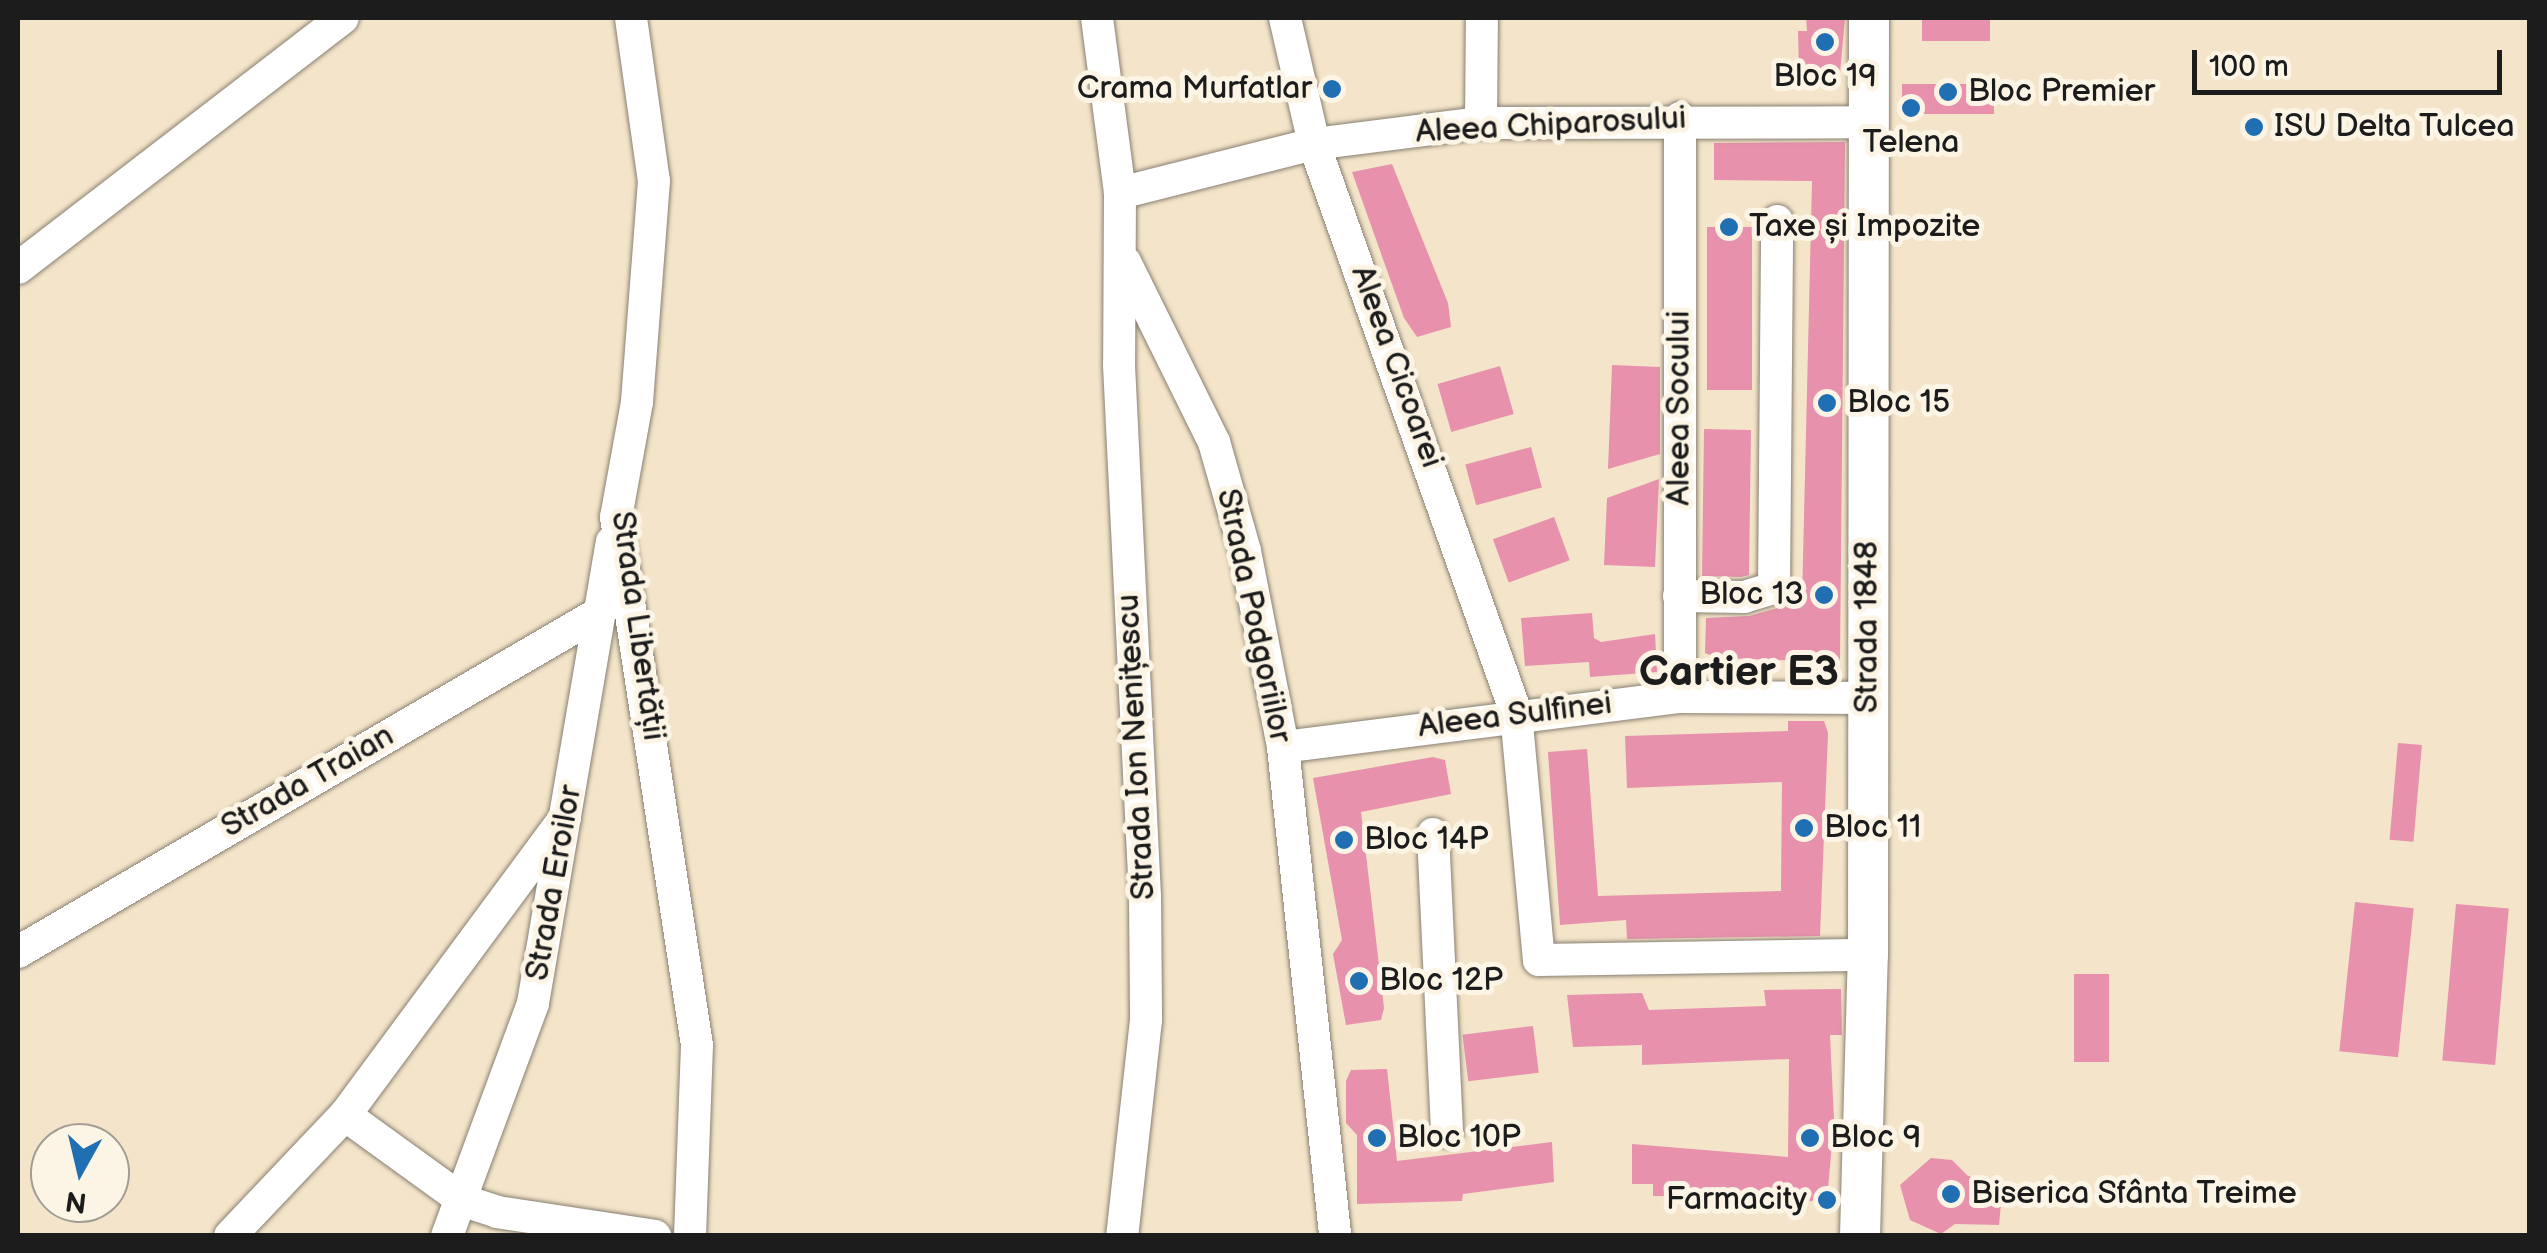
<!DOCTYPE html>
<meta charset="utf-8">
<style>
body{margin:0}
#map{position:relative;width:2547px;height:1253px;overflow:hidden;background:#f4e4c9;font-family:"Balsamiq Sans",sans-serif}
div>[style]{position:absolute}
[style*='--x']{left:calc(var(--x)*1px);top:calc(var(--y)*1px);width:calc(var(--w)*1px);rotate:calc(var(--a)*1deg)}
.building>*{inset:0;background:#e791ac;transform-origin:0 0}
.roads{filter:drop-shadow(0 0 2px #888072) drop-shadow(0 0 2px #888072)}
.minor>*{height:32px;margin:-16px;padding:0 16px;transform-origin:16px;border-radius:16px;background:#fff}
.major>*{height:40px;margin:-20px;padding:0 20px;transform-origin:20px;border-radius:20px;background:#fff}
.dots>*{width:28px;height:28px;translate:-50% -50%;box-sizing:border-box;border:5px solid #fcf5e5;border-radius:50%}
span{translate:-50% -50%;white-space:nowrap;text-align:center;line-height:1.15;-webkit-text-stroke:10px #fcf5e5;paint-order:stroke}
.poi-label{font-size:32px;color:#1c1c1c}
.right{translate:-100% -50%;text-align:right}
.left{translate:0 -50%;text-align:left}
.street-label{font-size:32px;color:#1c1c1c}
.district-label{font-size:42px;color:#1c1c1c;font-weight:700}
.frame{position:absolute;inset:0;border:20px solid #1c1c1c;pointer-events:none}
.north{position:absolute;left:30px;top:1123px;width:100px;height:100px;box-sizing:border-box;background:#fcf5e5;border:2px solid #a29e95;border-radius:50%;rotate:188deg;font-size:28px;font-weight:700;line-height:40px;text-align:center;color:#1c1c1c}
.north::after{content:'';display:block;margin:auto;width:35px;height:45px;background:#1f6fb2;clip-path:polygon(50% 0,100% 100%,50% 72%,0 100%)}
.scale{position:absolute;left:2192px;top:50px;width:310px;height:45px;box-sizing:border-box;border:5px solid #1c1c1c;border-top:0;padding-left:12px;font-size:30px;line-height:35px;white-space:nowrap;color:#1c1c1c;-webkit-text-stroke:8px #fcf5e5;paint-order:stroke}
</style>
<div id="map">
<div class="building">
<i style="clip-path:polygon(1806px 18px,1845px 18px,1840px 73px,1799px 71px,1798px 31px,1807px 31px)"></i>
<i style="left:1922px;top:18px;width:68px;height:23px"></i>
<i style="left:1902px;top:84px;width:92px;height:30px"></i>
<i style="clip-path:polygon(1845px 142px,1840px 662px,1718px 658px,1705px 653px,1706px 618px,1749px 616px,1802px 601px,1812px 181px,1714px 180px,1714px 143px)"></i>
<i style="clip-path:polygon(1392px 164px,1448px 303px,1451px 327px,1417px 337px,1404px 318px,1352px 172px)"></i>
<i style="left:1707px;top:227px;width:45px;height:163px"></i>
<i style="clip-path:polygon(1612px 365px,1660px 367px,1660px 454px,1608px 469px)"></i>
<i style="left:1500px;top:366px;width:50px;height:65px;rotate:74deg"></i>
<i style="clip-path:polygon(1704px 429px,1751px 430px,1749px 575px,1741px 577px,1702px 576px)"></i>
<i style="left:1531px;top:447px;width:42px;height:68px;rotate:75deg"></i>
<i style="clip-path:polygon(1659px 479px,1655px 567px,1604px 565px,1607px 498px)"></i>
<i style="left:1554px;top:517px;width:46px;height:65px;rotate:70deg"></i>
<i style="clip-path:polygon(1592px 613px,1594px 638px,1601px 642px,1655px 634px,1657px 672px,1590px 677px,1589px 662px,1525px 666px,1521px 618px)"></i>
<i style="clip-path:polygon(1788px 721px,1824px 721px,1828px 733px,1820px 936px,1627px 939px,1626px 920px,1560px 925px,1548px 752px,1587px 749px,1598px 896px,1781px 891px,1782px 782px,1627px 788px,1625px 736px,1788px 731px)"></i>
<i style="left:2398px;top:743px;width:24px;height:97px;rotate:5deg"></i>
<i style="clip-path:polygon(1433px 757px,1445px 760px,1451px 794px,1361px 812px,1384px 1008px,1381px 1020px,1346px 1025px,1333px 954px,1342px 940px,1313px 778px)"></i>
<i style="left:2355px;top:902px;width:59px;height:150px;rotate:6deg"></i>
<i style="left:2456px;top:904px;width:53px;height:157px;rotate:5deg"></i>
<i style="left:2074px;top:974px;width:35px;height:88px"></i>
<i style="clip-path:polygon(1841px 989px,1842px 1035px,1830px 1035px,1834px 1120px,1827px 1200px,1717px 1206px,1717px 1197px,1653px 1196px,1653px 1184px,1632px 1184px,1632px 1144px,1788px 1157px,1789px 1059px,1642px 1065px,1642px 1045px,1573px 1047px,1567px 995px,1642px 993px,1649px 1010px,1766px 1006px,1764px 990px)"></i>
<i style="left:1533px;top:1026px;width:47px;height:71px;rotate:83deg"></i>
<i style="clip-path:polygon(1387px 1069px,1397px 1161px,1552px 1142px,1554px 1182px,1463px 1194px,1462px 1201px,1357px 1204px,1357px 1135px,1346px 1123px,1346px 1081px,1351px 1070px)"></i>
<i style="clip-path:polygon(1931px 1158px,1952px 1160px,1968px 1176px,2003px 1182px,1999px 1225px,1955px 1224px,1941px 1234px,1910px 1220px,1900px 1185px)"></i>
</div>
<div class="roads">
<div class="minor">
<i style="--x:631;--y:18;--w:165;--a:82"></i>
<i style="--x:654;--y:181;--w:222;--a:94.4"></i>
<i style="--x:637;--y:402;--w:117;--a:100.3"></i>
<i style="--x:616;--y:517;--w:534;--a:81.28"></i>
<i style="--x:697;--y:1045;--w:191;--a:92.1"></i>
<i style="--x:1097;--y:18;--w:177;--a:82.5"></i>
<i style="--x:1120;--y:193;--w:172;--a:90.3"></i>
<i style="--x:1119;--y:365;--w:532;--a:87.2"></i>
<i style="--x:1145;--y:896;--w:124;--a:89.5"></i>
<i style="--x:1146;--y:1020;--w:217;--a:96.3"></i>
<i style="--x:1285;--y:18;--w:129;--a:77"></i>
<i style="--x:1314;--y:144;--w:604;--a:70.45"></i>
<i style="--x:1516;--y:713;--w:248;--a:84.7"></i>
<i style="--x:1539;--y:960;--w:329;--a:-0.9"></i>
<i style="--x:1481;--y:123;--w:105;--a:-89.5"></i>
<i style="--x:1120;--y:193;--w:200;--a:-14.2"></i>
<i style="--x:1314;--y:144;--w:168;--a:-7.2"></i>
<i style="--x:1481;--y:123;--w:386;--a:-0.1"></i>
<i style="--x:1125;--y:262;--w:201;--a:63.7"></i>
<i style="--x:1214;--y:442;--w:113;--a:74.1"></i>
<i style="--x:1245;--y:551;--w:200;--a:79"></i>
<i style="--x:1283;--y:747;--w:492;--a:83.9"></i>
<i style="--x:18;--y:268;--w:410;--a:-37.6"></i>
<i style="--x:1679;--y:596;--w:65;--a:0.9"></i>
<i style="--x:1744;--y:597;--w:31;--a:-17"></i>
<i style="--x:1774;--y:588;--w:367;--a:-89.5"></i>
<i style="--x:1680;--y:697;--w:579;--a:-90"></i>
<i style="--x:1283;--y:747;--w:400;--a:-7.2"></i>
<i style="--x:1680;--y:697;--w:188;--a:0.3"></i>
<i style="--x:1433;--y:834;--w:298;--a:87.3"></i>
<i style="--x:18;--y:952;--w:673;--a:-30.26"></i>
<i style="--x:345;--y:1115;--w:147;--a:35.9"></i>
<i style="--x:464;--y:1201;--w:35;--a:18"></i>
<i style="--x:497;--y:1212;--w:160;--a:8.6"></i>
<i style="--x:230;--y:1236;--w:167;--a:-46.5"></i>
<i style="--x:345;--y:1115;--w:370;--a:-53.5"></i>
<i style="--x:447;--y:1236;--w:248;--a:-69.7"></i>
<i style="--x:533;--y:1003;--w:468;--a:-80.3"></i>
</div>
<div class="major">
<i style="--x:1860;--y:1236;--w:281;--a:-88.4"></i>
<i style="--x:1868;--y:955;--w:937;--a:-89.94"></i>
</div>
</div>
<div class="dots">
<i style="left:1825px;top:42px;background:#1f6fb2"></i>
<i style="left:1332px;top:89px;background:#1f6fb2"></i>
<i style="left:1948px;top:92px;background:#1f6fb2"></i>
<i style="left:1911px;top:108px;background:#1f6fb2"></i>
<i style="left:2254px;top:127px;background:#1f6fb2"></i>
<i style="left:1729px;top:227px;background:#1f6fb2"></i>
<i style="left:1827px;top:403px;background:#1f6fb2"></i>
<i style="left:1824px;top:595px;background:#1f6fb2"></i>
<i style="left:1804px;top:828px;background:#1f6fb2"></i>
<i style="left:1344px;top:840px;background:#1f6fb2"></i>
<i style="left:1359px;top:981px;background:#1f6fb2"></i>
<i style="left:1377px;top:1138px;background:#1f6fb2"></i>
<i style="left:1810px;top:1138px;background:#1f6fb2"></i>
<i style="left:1951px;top:1194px;background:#1f6fb2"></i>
<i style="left:1827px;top:1200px;background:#1f6fb2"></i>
</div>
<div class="poi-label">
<span style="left:1825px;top:77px">Bloc 19</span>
<span class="right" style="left:1312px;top:89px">Crama Murfatlar</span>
<span class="left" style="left:1968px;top:92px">Bloc Premier</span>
<span class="left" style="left:2274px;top:127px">ISU Delta Tulcea</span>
<span style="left:1911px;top:143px">Telena</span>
<span class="left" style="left:1749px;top:227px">Taxe și Impozite</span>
<span class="left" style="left:1847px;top:403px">Bloc 15</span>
<span class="right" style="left:1804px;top:595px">Bloc 13</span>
<span class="left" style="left:1824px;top:828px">Bloc 11</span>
<span class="left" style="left:1364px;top:840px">Bloc 14P</span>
<span class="left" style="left:1379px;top:981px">Bloc 12P</span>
<span class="left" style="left:1397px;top:1138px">Bloc 10P</span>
<span class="left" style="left:1830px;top:1138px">Bloc 9</span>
<span class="left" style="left:1971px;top:1194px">Biserica Sfânta Treime</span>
<span class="right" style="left:1807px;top:1200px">Farmacity</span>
</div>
<div class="street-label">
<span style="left:1551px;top:126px;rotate:-3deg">Aleea Chiparosului</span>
<span style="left:1396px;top:367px;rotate:70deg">Aleea Cicoarei</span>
<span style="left:1680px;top:408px;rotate:-90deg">Aleea Socului</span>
<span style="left:1253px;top:616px;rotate:78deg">Strada Podgoriilor</span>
<span style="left:637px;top:626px;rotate:82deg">Strada Libertății</span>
<span style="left:1868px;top:627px;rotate:-90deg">Strada 1848</span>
<span style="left:1515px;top:716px;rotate:-7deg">Aleea Sulfinei</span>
<span style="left:1137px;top:747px;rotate:-93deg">Strada Ion Nenițescu</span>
<span style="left:308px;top:782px;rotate:-30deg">Strada Traian</span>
<span style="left:555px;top:883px;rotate:-80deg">Strada Eroilor</span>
</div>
<div class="district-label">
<span style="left:1739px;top:673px">Cartier E3</span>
</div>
<div class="frame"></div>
<div class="north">N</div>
<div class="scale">100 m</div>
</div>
